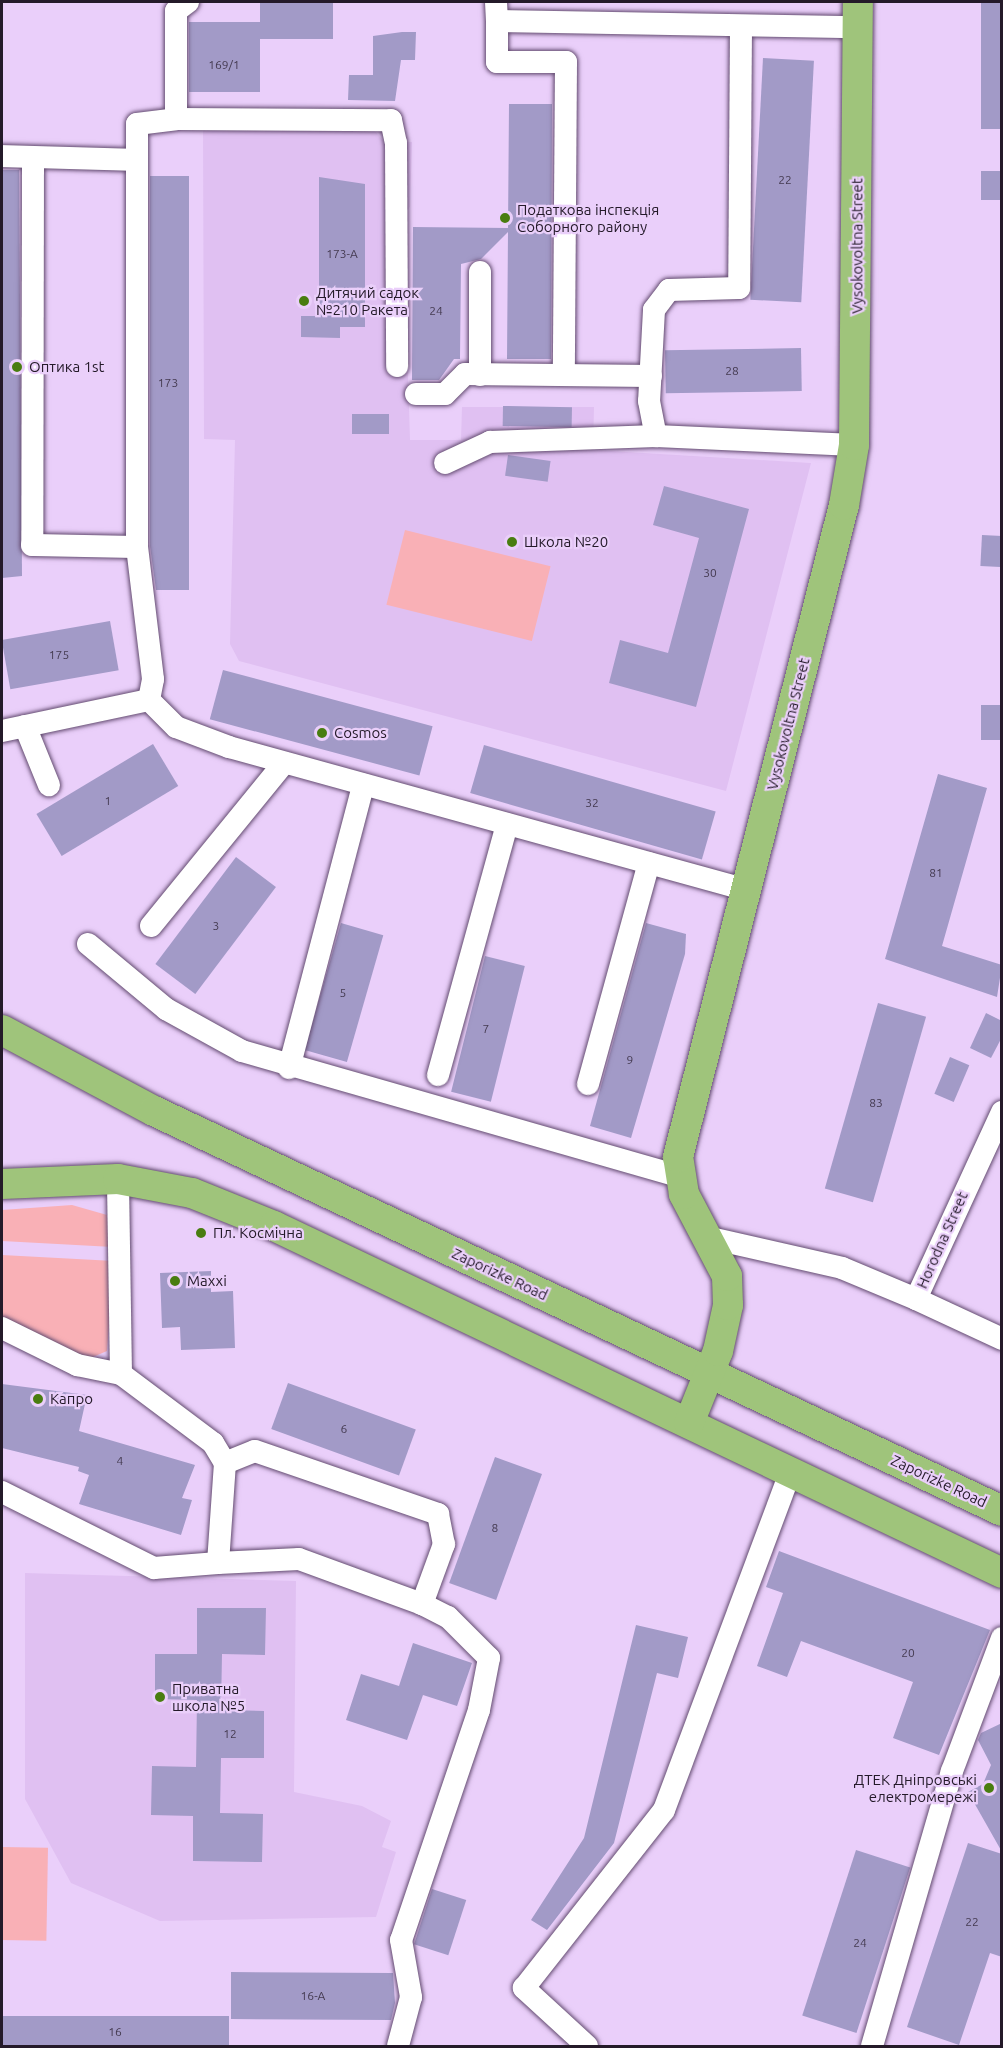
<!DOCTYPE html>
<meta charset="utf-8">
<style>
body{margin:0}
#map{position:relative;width:1003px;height:2048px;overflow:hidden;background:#eacffa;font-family:Ubuntu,sans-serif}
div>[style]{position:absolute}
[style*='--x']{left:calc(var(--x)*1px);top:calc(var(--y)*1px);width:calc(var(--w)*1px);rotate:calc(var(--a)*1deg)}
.built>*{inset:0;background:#e0c0f2}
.green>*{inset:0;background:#f9b0b6;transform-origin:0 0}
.building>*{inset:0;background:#a29ac7;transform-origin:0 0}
.roads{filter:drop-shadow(0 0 2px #634b70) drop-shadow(0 0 2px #634b70)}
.minor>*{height:22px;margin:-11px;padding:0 11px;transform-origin:11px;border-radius:11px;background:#fff}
.major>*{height:30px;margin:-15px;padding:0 15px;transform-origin:15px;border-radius:15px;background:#9fc47b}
.dots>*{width:16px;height:16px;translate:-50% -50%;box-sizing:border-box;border:3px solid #eacffa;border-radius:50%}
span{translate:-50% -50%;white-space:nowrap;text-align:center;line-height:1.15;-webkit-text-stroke:4.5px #eacffa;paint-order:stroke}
.number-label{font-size:12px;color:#443a50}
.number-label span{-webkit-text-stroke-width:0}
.poi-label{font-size:15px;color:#241a29}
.left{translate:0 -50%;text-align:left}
.right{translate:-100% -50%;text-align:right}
.street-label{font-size:15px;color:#241a29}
.frame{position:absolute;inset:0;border:3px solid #241a29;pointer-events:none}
</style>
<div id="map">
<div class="built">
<i style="clip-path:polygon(203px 130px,374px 130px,385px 143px,412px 142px,410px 207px,403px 215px,410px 440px,461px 440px,462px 407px,594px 407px,593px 450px,811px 463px,726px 791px,239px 661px,230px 644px,235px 440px,204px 439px)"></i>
<i style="clip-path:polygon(25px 1573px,296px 1581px,294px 1792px,362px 1806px,391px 1821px,382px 1847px,396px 1852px,376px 1917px,160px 1921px,71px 1883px,25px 1799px)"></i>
</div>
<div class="green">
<i style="left:405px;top:530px;width:150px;height:77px;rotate:14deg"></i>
<i style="clip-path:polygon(72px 1205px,107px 1215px,113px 1247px,2px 1241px,2px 1210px)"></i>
<i style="clip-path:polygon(2px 1255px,114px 1261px,107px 1351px,86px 1360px,2px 1321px)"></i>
<i style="left:2px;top:1847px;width:46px;height:93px;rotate:1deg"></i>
</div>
<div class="building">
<i style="clip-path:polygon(260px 2px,333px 2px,333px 39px,260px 39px,260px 92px,189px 92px,189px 22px,260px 22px)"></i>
<i style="left:981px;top:2px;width:21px;height:127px"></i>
<i style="clip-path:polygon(402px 32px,416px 32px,415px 60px,401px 60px,395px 101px,348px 100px,349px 75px,373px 75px,373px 36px)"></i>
<i style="left:763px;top:58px;width:51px;height:242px;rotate:3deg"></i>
<i style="clip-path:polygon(509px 104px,552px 104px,551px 359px,507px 359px,508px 232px,481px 259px,461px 264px,460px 359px,454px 359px,439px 380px,412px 380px,413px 227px,508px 228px)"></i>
<i style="clip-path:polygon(2px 170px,19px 170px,22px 576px,2px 578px)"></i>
<i style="left:981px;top:171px;width:21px;height:29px"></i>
<i style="clip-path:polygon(150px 176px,189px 176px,189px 590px,156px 590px,150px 546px)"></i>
<i style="clip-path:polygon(319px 177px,365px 184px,365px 327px,340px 327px,340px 338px,301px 337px,301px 316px,319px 316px)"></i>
<i style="left:801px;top:348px;width:43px;height:136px;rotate:89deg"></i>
<i style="left:503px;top:406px;width:69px;height:20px;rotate:1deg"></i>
<i style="left:352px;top:414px;width:37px;height:20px"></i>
<i style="left:508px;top:455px;width:43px;height:21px;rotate:8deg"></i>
<i style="clip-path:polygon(664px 486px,749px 509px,696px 707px,609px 683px,620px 640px,668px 653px,699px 538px,653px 525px)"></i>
<i style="left:982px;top:535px;width:20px;height:31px;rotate:3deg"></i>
<i style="left:110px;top:621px;width:50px;height:110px;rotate:80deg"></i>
<i style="left:223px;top:670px;width:217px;height:51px;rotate:15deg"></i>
<i style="left:981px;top:705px;width:20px;height:35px"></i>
<i style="left:153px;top:744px;width:49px;height:136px;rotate:59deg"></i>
<i style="left:484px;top:745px;width:241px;height:50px;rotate:16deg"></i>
<i style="clip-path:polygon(938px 774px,987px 788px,942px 946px,1002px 965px,997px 997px,885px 959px)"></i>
<i style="left:236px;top:857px;width:50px;height:134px;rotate:37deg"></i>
<i style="left:341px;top:923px;width:44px;height:132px;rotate:16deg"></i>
<i style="clip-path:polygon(646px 923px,686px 934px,685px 954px,631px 1138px,590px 1126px)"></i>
<i style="left:485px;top:956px;width:41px;height:140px;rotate:14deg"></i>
<i style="left:878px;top:1003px;width:50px;height:193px;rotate:16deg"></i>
<i style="clip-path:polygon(986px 1013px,1002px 1021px,1002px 1037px,991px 1058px,970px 1048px)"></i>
<i style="left:950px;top:1057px;width:21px;height:40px;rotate:23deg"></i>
<i style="clip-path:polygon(211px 1271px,211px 1292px,233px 1291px,235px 1348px,181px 1350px,180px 1327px,162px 1328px,160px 1273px)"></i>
<i style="left:288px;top:1383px;width:136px;height:49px;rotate:20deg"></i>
<i style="clip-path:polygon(2px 1384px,87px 1395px,79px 1431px,195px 1465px,182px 1498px,192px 1500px,181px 1535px,79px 1504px,89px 1475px,78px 1471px,79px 1467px,2px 1448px)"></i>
<i style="left:495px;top:1457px;width:50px;height:134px;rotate:20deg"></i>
<i style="clip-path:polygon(779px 1551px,990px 1630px,939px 1755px,893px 1738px,913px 1682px,801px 1641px,787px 1677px,757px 1666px,783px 1593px,766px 1587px)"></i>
<i style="clip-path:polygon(197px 1608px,266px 1608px,265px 1655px,222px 1654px,221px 1710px,264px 1711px,264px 1758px,221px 1758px,220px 1813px,263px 1814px,262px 1862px,193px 1861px,193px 1816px,151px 1815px,152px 1766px,196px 1767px,197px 1700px,155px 1699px,155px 1654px,197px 1654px)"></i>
<i style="clip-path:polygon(636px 1625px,688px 1637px,678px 1678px,657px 1673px,614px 1843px,547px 1930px,531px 1920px,584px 1838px)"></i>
<i style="clip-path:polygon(413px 1643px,472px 1663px,457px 1706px,423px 1695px,407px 1740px,346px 1720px,361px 1674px,399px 1686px)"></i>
<i style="clip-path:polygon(1002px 1723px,1002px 1852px,968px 1792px,983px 1784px,991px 1765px,978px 1740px,981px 1733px)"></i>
<i style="clip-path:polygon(968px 1843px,1002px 1854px,1002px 1957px,990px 1953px,959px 2045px,907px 2027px)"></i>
<i style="left:856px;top:1850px;width:57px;height:174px;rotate:18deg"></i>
<i style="left:432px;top:1889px;width:36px;height:58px;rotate:18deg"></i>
<i style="clip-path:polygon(231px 1972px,393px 1973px,395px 2003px,391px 2020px,231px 2019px)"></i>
<i style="left:2px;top:2016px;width:227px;height:30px"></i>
</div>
<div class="roads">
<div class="minor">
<i style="--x:496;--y:2;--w:19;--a:87"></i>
<i style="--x:497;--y:21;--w:360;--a:1"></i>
<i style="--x:497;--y:21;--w:41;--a:90"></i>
<i style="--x:497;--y:62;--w:69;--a:0"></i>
<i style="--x:566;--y:62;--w:313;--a:90.4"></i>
<i style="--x:741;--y:26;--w:262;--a:90.4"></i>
<i style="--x:739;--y:288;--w:70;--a:178.4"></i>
<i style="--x:669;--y:290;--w:25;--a:127"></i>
<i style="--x:654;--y:310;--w:91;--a:93.1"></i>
<i style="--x:649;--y:401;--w:36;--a:79"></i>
<i style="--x:656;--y:436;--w:198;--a:2.6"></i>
<i style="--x:176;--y:119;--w:215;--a:0.3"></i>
<i style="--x:391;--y:120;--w:24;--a:78"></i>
<i style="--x:396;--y:143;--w:223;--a:89.7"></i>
<i style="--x:2;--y:156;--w:135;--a:1.7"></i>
<i style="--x:33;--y:159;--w:386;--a:90.1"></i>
<i style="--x:32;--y:545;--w:105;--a:1.1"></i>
<i style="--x:480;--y:375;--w:103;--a:-90"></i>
<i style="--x:416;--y:394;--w:29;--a:0"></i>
<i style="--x:445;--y:394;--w:28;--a:-45"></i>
<i style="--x:465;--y:374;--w:186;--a:0.6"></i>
<i style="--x:445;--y:463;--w:50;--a:-25"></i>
<i style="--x:490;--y:442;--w:166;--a:-2.1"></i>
<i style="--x:149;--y:700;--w:21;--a:-79"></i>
<i style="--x:153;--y:679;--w:133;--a:-96.9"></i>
<i style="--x:137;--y:547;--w:423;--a:-90"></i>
<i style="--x:137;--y:124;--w:39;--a:-7"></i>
<i style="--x:176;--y:119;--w:108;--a:-90"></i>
<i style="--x:176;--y:11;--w:15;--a:-37"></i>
<i style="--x:25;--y:726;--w:64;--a:67.9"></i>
<i style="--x:2;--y:731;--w:150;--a:-11.9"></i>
<i style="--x:149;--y:700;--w:38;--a:45"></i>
<i style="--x:176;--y:727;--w:57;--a:20.7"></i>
<i style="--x:229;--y:747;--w:537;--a:15.43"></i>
<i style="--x:151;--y:926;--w:210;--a:-50.8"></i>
<i style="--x:88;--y:944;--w:102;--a:39.8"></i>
<i style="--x:166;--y:1009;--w:87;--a:28.9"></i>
<i style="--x:242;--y:1051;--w:455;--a:16"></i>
<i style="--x:289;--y:1068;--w:293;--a:-75.3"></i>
<i style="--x:438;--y:1075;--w:260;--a:-74.6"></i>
<i style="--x:588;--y:1084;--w:229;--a:-74.6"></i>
<i style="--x:706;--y:1237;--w:139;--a:12.8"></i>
<i style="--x:842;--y:1268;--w:80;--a:22.7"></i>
<i style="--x:916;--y:1299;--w:206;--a:-65.3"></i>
<i style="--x:916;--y:1299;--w:95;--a:24.9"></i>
<i style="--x:2;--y:1328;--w:84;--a:26.3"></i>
<i style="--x:77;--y:1365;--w:45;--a:11.6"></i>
<i style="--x:225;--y:1463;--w:32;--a:-22"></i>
<i style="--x:255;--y:1451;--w:194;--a:19"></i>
<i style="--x:438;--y:1514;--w:31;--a:79"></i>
<i style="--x:444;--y:1544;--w:64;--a:110.1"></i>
<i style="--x:2;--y:1492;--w:170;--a:26.6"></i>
<i style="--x:154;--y:1568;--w:64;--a:-4.5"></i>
<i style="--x:218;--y:1563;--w:100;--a:-86"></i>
<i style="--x:225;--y:1463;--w:23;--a:-121"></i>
<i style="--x:213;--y:1443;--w:115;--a:-143.1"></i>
<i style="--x:121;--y:1374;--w:195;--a:-90.9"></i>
<i style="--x:218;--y:1563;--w:81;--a:-2.8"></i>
<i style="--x:299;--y:1559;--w:131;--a:20.1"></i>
<i style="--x:422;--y:1604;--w:29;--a:27"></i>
<i style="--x:448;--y:1617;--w:58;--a:45"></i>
<i style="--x:489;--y:1658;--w:53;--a:100.9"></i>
<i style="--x:479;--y:1710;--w:243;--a:108.7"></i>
<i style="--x:401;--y:1940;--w:58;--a:80"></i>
<i style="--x:411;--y:1997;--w:51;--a:104.9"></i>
<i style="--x:587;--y:2046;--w:86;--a:-137.4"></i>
<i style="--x:524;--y:1988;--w:226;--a:-51.8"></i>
<i style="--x:664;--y:1810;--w:362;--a:-69.5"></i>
<i style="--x:872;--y:2046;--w:286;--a:-73.8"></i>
<i style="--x:952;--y:1771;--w:142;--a:-69.4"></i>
</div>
<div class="major">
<i style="--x:2;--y:1030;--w:172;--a:28.1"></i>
<i style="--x:154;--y:1111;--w:938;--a:25.25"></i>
<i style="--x:2;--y:1184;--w:116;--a:-2.5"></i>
<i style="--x:118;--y:1179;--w:75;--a:10.7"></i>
<i style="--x:192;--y:1193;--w:88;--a:21.9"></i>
<i style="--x:274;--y:1226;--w:806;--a:25.48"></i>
<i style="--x:689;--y:1423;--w:78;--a:-68.1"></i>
<i style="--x:718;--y:1351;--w:47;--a:-77.7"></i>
<i style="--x:728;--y:1305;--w:29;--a:-92"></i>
<i style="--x:727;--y:1276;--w:93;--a:-117.7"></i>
<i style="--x:684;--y:1194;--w:37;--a:-99"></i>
<i style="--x:678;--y:1157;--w:673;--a:-75.72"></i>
<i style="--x:844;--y:505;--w:61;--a:-80.5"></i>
<i style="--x:854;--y:445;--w:443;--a:-89.5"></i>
</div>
</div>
<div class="dots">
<i style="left:505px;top:218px;background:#497d10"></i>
<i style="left:304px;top:301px;background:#497d10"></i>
<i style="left:17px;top:367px;background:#497d10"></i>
<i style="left:512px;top:542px;background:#497d10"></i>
<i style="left:322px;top:733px;background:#497d10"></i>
<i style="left:201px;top:1233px;background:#497d10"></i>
<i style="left:175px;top:1281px;background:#497d10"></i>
<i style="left:38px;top:1399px;background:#497d10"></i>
<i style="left:160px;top:1697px;background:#497d10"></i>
<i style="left:989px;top:1788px;background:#497d10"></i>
</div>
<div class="number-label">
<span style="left:224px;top:65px">169/1</span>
<span style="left:785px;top:180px">22</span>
<span style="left:342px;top:254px">173-А</span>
<span style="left:436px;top:311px">24</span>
<span style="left:732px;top:371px">28</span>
<span style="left:168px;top:383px">173</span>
<span style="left:710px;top:573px">30</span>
<span style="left:59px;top:655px">175</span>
<span style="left:108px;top:801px">1</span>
<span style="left:592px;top:803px">32</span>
<span style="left:936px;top:873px">81</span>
<span style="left:216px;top:926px">3</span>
<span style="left:343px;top:993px">5</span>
<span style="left:486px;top:1029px">7</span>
<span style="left:630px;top:1060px">9</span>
<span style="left:876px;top:1103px">83</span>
<span style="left:344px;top:1429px">6</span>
<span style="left:120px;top:1461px">4</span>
<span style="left:495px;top:1528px">8</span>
<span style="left:908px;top:1653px">20</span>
<span style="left:230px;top:1734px">12</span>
<span style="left:972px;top:1922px">22</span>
<span style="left:860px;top:1943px">24</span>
<span style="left:313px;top:1996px">16-А</span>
<span style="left:115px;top:2032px">16</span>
</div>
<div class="poi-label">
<span class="left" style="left:517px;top:218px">Податкова інспекція<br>Соборного району</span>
<span class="left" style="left:316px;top:301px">Дитячий садок<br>№210 Ракета</span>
<span class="left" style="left:29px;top:367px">Оптика 1st</span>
<span class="left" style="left:524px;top:542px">Школа №20</span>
<span class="left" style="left:334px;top:733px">Cosmos</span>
<span class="left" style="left:213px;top:1233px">Пл. Космічна</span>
<span class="left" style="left:187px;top:1281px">Maxxi</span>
<span class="left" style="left:50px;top:1399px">Капро</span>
<span class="left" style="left:172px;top:1697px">Приватна<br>школа №5</span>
<span class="right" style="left:977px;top:1788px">ДТЕК Дніпровські<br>електромережі</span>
</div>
<div class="street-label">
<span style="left:857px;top:246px;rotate:-90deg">Vysokovoltna Street</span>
<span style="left:788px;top:724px;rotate:-76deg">Vysokovoltna Street</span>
<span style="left:942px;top:1240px;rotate:-66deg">Horodna Street</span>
<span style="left:500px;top:1274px;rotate:25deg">Zaporizke Road</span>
<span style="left:939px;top:1481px;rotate:25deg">Zaporizke Road</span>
</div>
<div class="frame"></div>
</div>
